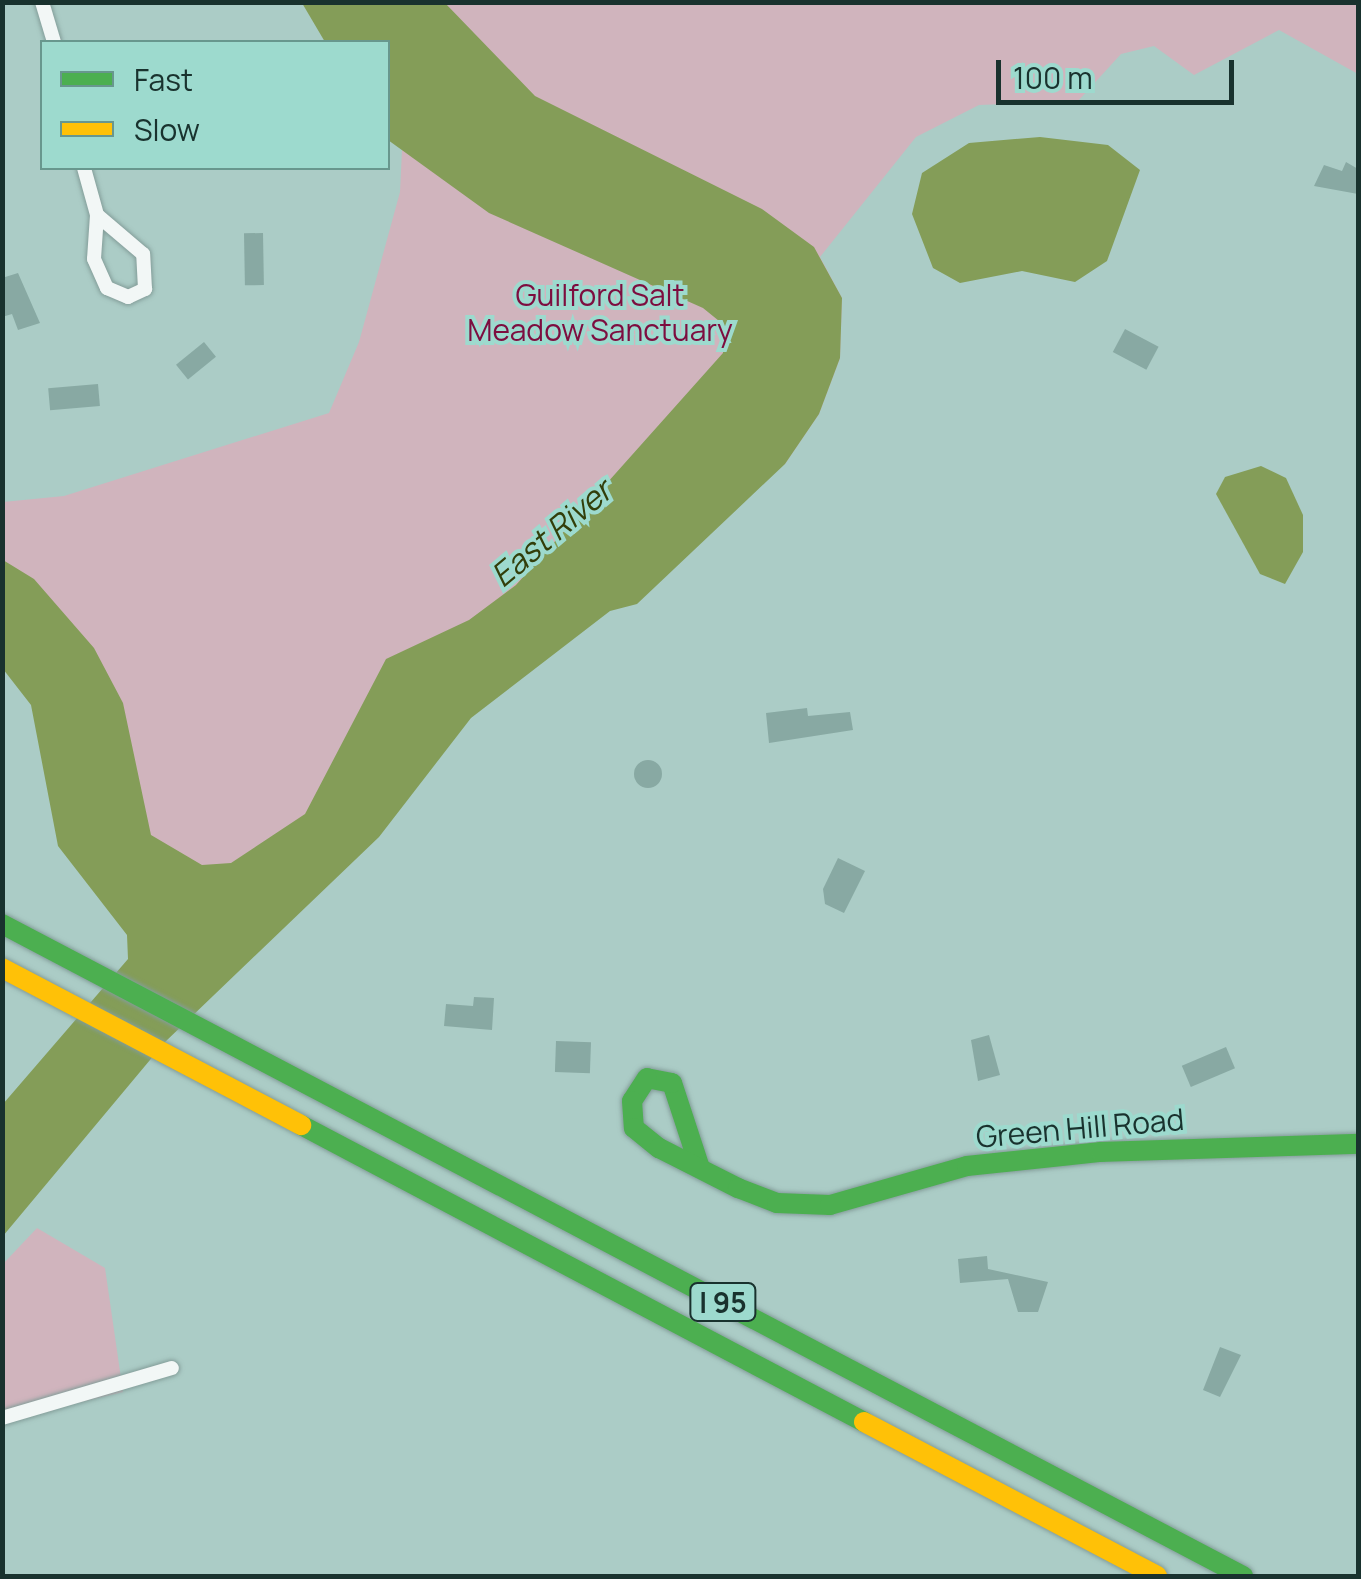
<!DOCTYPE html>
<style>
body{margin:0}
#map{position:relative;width:1361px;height:1579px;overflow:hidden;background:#abccc6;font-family:Manrope,sans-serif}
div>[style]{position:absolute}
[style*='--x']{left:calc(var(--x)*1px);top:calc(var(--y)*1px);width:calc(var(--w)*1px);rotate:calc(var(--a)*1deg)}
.green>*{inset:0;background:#d0b4bd}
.water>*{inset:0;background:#849d58}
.building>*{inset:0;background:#88a9a3;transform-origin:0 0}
.round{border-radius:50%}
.roads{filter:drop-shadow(0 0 2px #839d99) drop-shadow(0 0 2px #839d99)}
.street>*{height:14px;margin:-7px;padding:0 7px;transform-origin:7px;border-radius:7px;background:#f2f7f6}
.fast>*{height:20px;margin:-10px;padding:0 10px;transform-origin:10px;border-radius:10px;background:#4caf50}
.slow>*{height:20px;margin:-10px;padding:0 10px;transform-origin:10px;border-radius:10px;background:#ffc107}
span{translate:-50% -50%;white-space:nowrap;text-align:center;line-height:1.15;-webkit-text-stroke:8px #9ddace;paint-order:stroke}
.shield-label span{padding:2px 8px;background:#9ddace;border:2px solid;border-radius:8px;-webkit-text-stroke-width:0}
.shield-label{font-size:28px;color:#19322e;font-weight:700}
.park-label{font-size:30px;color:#7d0d3f}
.street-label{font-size:30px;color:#19322e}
.water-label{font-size:32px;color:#323e0a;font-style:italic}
.frame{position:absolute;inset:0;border:5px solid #19322e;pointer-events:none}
.legend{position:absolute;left:40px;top:40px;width:350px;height:130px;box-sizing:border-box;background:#9ddace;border:2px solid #68978e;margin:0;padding:12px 18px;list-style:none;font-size:30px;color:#19322e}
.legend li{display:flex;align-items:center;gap:20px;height:50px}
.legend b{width:50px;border:2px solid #68978e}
.scale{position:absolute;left:996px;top:60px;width:238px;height:45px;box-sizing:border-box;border:5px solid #19322e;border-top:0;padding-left:12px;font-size:30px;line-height:35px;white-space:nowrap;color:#19322e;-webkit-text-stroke:8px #9ddace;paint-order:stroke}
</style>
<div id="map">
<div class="green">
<i style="clip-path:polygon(409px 3px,1358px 3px,1358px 74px,1279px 30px,1194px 75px,1154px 46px,1121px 54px,1078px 101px,979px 105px,916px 137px,820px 257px,842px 298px,840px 358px,819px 414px,785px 464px,503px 650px,223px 943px,3px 624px,3px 502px,64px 496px,329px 413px,359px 342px,400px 192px)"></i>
<i style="clip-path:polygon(37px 1228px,105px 1268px,123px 1392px,3px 1421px,2px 1265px)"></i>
</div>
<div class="water">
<i style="clip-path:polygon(302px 3px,445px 3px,535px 96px,762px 209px,814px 247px,842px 298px,840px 358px,819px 414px,785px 464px,637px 604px,610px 611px,471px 718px,379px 837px,165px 1042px,3px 1236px,3px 1104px,128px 959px,127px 935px,58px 846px,31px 705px,3px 669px,3px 560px,34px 579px,94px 648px,123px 703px,151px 835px,202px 865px,231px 863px,305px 814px,386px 659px,469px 620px,516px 585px,723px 353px,724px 325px,703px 308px,489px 213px,388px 140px,388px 42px,325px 42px)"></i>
<i style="clip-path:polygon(1040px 137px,1108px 145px,1140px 170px,1107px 261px,1075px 282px,1022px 271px,960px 283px,933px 268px,912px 214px,922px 173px,969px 143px)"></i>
<i style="clip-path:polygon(1261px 466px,1286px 478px,1303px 515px,1303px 552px,1285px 584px,1260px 574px,1216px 494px,1225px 477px)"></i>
</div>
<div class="building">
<i style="clip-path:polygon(1346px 162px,1358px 169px,1358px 194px,1314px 186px,1324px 165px,1342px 171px)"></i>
<i style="left:263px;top:233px;width:52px;height:19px;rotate:89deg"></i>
<i style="clip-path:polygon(18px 273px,40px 323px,18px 330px,12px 314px,2px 317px,2px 278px)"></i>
<i style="left:1125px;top:329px;width:38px;height:26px;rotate:28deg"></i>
<i style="left:204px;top:342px;width:19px;height:36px;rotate:51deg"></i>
<i style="left:98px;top:384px;width:22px;height:50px;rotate:85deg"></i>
<i style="clip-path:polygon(807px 708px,808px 716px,850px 712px,853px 730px,769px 743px,766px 713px)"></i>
<i class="round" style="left:634px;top:760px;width:28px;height:28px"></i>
<i style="clip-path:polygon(838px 858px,865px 871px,844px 913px,825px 904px,823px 889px)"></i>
<i style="clip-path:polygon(474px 997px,494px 998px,492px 1030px,444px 1026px,446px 1004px,473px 1006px)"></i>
<i style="clip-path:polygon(989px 1035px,1000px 1075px,978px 1081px,971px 1040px)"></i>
<i style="left:556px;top:1041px;width:35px;height:31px;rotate:2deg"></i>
<i style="left:1226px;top:1047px;width:23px;height:48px;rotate:67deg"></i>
<i style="clip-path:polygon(987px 1256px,988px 1269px,1048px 1282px,1038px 1312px,1018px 1312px,1008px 1279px,960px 1283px,958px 1259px)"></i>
<i style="clip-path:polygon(1220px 1347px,1241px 1355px,1220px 1397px,1203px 1390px)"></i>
</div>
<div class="roads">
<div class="street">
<i style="--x:42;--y:2;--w:42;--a:73.3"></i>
<i style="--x:84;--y:168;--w:49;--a:74.5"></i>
<i style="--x:97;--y:215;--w:44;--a:93.9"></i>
<i style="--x:94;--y:259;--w:32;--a:66"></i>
<i style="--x:107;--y:288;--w:23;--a:23"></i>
<i style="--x:128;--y:297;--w:19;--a:-25"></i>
<i style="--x:145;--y:289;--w:35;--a:-93"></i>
<i style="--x:143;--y:254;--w:60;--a:-139.7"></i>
<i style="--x:2;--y:1418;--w:177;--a:-16.4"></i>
</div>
<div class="fast">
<i style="--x:2;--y:924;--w:1402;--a:27.72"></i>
<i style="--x:301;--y:1125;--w:637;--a:27.81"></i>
<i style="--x:700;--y:1168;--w:89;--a:-108.2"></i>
<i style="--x:672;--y:1083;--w:25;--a:-169"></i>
<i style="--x:647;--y:1078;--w:27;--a:123"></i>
<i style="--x:632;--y:1101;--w:27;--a:86"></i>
<i style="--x:634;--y:1128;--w:32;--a:39"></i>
<i style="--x:659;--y:1148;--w:89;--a:26.9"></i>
<i style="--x:738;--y:1188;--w:42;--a:21"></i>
<i style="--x:777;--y:1203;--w:53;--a:2.2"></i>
<i style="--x:830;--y:1205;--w:142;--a:-15.9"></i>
<i style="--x:967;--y:1166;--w:135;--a:-6"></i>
<i style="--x:1101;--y:1152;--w:257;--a:-1.8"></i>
</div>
<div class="slow">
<i style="--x:2;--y:968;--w:338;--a:27.7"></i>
<i style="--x:864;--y:1422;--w:331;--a:27.7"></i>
</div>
</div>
<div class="shield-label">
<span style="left:723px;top:1302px">I 95</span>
</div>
<div class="park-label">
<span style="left:600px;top:312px">Guilford Salt<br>Meadow Sanctuary</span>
</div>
<div class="street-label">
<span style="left:1080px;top:1128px;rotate:-5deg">Green Hill Road</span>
</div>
<div class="water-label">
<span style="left:551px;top:533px;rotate:-40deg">East River</span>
</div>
<div class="frame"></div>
<ul class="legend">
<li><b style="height:12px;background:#4caf50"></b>Fast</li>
<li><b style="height:12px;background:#ffc107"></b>Slow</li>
</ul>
<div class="scale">100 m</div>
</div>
